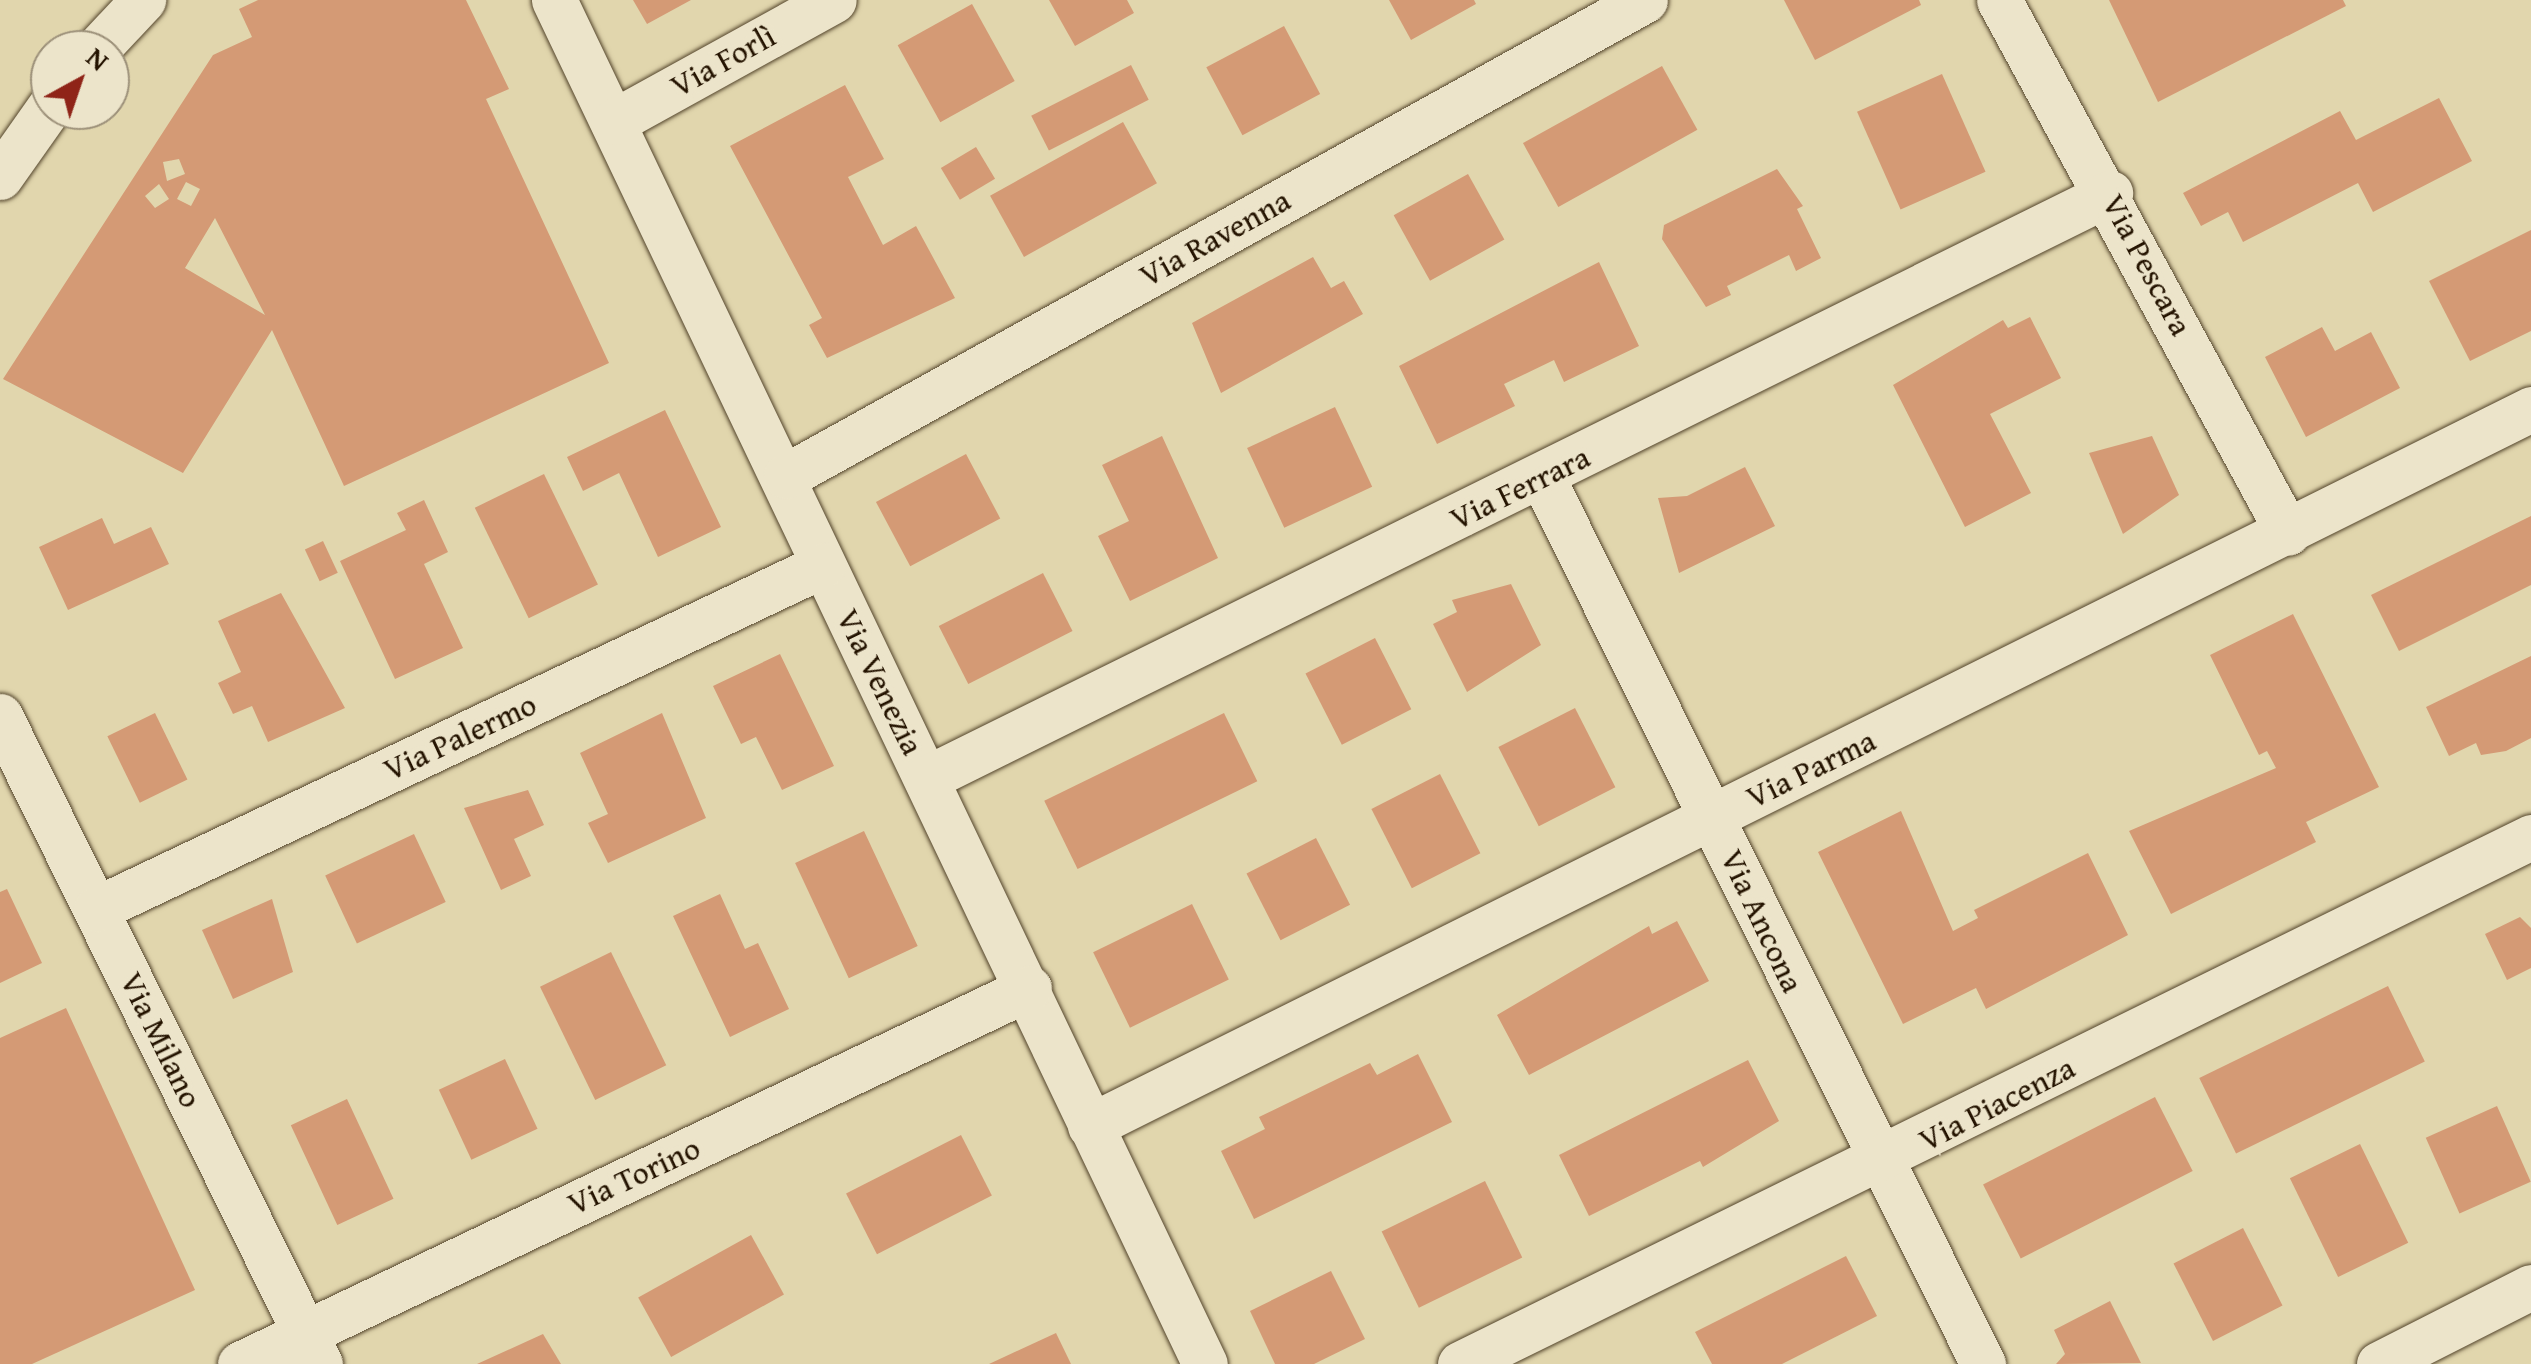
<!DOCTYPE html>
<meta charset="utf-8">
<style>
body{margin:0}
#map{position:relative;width:2531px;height:1364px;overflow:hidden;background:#e1d6ad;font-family:"Gentium Book Plus",serif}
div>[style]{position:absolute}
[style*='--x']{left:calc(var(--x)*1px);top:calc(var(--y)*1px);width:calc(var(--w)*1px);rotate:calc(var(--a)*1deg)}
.building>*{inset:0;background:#d49a75;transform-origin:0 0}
.roads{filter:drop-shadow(0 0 2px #53442b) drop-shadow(0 0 2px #53442b)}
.minor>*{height:45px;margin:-22.5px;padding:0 22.5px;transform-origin:22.5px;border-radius:22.5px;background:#ece4ca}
span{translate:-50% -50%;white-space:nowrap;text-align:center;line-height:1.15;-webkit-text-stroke:10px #ece4ca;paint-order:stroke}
.street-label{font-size:32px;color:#241300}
.north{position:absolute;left:30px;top:30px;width:100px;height:100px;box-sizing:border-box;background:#ece4ca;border:2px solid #9c9079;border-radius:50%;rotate:40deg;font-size:28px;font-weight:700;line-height:40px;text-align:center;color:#241300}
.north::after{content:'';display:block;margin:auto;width:35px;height:45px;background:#8f2418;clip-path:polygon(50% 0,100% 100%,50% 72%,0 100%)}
</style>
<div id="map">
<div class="building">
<i style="clip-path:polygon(evenodd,258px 0,466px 0,509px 89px,486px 99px,609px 363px,344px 486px,272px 330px,183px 473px,3px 379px,213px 55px,252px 37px,239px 9px,258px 0,179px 159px,185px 174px,167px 181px,163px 162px,179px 159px,258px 0,186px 182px,200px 189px,191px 206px,177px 199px,186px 182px,258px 0,159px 184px,169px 199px,155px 208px,145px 196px,159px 184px,258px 0,215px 218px,265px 315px,185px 268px,215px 218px)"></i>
<i style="clip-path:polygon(633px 0,691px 0,647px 24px)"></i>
<i style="clip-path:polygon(1049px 0,1127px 0,1134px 13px,1075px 46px)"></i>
<i style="clip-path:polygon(1389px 0,1474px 0,1476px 4px,1411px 40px)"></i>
<i style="clip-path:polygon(1784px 0,1919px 0,1921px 5px,1815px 60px)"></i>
<i style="clip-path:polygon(2109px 0,2343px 0,2346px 6px,2158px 102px)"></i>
<i style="left:972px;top:4px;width:88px;height:85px;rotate:61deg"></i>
<i style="left:1284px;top:26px;width:77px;height:88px;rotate:62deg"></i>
<i style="left:1131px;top:65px;width:39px;height:112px;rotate:63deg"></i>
<i style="left:1662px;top:66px;width:73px;height:159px;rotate:61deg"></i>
<i style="left:1942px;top:74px;width:107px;height:93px;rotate:66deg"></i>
<i style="clip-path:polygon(845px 85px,884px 159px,848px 177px,883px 245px,916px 226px,955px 298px,827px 358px,809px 325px,822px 318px,730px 146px)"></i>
<i style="clip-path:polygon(2439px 98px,2472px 161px,2373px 212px,2358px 183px,2243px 242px,2228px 212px,2201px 226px,2183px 193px,2340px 111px,2356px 140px)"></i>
<i style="left:1123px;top:122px;width:70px;height:152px;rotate:61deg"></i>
<i style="left:976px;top:147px;width:37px;height:41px;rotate:59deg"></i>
<i style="clip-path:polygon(1777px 169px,1803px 206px,1797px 209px,1821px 258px,1796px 271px,1789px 255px,1727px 286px,1731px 295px,1706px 307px,1662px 239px,1664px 225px)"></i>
<i style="left:1468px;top:174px;width:75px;height:85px;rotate:61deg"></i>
<i style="clip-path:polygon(2531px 230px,2531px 331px,2470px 361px,2429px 281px)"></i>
<i style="clip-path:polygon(1313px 257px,1331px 288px,1344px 281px,1363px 314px,1221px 393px,1192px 323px)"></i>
<i style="clip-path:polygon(1599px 262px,1639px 346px,1564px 382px,1554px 360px,1504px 384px,1515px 406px,1437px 444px,1399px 366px)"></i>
<i style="clip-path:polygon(2030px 317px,2061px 378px,1990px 414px,2031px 493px,1965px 527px,1893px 385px,2003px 320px,2008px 328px)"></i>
<i style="clip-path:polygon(2322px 327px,2335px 351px,2371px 332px,2400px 388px,2306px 437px,2265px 357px)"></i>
<i style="left:1335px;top:407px;width:88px;height:97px;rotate:65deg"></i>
<i style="clip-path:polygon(665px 410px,721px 527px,658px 557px,619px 473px,583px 491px,567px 457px)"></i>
<i style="clip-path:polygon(1162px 436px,1218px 558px,1130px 601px,1098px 536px,1129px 521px,1102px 465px)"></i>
<i style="clip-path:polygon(2152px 436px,2179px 495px,2123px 534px,2089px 453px)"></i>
<i style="left:966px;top:454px;width:73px;height:102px;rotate:62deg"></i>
<i style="clip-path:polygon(1745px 467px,1775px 526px,1679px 573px,1658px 498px,1687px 496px)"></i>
<i style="left:544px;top:474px;width:123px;height:77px;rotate:64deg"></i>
<i style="clip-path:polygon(424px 500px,448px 552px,424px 564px,463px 648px,395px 679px,340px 561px,406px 530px,397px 513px)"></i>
<i style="clip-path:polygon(2531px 516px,2531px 585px,2399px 651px,2371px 595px)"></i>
<i style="clip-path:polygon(102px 518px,114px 544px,151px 527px,169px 564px,68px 610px,39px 547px)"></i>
<i style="left:323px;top:541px;width:35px;height:20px;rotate:65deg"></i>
<i style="left:1043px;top:573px;width:65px;height:117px;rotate:63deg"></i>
<i style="clip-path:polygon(1511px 584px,1541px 645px,1467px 692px,1433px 624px,1457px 612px,1452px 600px)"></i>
<i style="clip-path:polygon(281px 593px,345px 708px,268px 742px,252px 706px,233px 714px,218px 683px,241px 672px,218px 621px)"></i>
<i style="clip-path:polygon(2293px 614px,2379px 787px,2306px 822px,2316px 842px,2171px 914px,2129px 831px,2276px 768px,2267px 751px,2259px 755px,2210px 655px)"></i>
<i style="left:1375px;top:638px;width:80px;height:78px;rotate:63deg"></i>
<i style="clip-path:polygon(780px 654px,834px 766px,782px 790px,756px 737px,741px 744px,713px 686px)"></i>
<i style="clip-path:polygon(2531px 656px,2531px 738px,2506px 751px,2481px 755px,2476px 743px,2449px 756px,2426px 707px)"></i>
<i style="left:1575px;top:708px;width:89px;height:86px;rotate:63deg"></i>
<i style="left:155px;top:713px;width:74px;height:53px;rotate:64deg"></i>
<i style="clip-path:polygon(662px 713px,706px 818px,608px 863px,588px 823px,608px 814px,580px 753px)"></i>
<i style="left:1224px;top:713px;width:76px;height:200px;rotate:64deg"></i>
<i style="left:1440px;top:774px;width:89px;height:77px;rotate:63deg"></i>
<i style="clip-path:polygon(528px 790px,544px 825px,514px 839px,531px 876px,501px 890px,464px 808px)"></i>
<i style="clip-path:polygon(1901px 811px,1953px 931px,1978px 918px,1974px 910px,2088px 853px,2128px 935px,1986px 1009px,1976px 988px,1903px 1024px,1818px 852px)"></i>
<i style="left:864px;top:831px;width:127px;height:76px;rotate:65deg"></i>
<i style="left:414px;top:834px;width:75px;height:98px;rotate:65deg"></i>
<i style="left:1316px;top:838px;width:75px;height:78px;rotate:63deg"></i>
<i style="clip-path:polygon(7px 889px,42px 963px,0 983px,0 892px)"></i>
<i style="clip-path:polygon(720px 894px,745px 949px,758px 943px,789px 1009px,730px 1037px,673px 916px)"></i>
<i style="clip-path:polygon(272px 899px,293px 972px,233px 999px,202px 930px)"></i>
<i style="left:1192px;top:904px;width:84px;height:110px;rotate:64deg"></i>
<i style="clip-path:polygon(2520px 917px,2531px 928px,2531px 968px,2507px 980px,2485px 934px)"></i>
<i style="clip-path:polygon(1677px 921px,1709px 981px,1529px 1075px,1497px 1015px,1649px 926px,1652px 934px)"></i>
<i style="left:611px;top:952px;width:126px;height:79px;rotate:64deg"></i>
<i style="left:2388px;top:986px;width:84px;height:210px;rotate:64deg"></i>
<i style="clip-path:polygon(66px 1008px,195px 1290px,32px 1364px,0 1364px,0 1038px)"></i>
<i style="clip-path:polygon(1418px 1054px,1452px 1122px,1254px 1219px,1221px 1151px,1265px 1129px,1259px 1117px,1370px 1063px,1377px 1075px)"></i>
<i style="left:505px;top:1059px;width:77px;height:73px;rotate:65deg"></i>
<i style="clip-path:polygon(1748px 1060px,1779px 1121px,1703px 1167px,1700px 1161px,1589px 1216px,1559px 1155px)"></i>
<i style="left:2155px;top:1097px;width:83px;height:193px;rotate:63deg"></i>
<i style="left:347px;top:1099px;width:110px;height:62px;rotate:65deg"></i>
<i style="left:2497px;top:1106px;width:83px;height:78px;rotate:66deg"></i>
<i style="left:961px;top:1135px;width:68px;height:129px;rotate:63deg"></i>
<i style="left:2360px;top:1144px;width:110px;height:78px;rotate:64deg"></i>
<i style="left:1485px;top:1181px;width:85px;height:115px;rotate:64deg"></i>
<i style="left:2243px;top:1228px;width:87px;height:78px;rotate:63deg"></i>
<i style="left:751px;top:1235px;width:68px;height:129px;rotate:61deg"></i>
<i style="clip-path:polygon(1846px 1256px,1877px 1316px,1782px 1364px,1712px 1364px,1695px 1332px)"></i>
<i style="clip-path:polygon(1331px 1271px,1365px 1339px,1314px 1364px,1275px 1364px,1250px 1311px)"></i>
<i style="clip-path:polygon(2110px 1301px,2141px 1363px,2056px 1364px,2065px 1354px,2054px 1330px)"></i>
<i style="clip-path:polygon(1056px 1333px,1071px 1364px,989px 1364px)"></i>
<i style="clip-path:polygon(543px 1334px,561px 1364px,477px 1364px)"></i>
</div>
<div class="roads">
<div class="minor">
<i style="--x:554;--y:0;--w:1511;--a:64.49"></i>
<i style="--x:1999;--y:0;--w:606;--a:61.53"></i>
<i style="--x:96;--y:50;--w:69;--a:-46.8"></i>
<i style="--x:613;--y:122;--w:252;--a:-28.9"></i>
<i style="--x:0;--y:177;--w:87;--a:-54.8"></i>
<i style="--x:786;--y:476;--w:982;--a:-28.99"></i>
<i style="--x:1542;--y:477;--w:991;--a:63.56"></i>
<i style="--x:0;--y:716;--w:723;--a:63.72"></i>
<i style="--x:927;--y:778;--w:1320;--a:-26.31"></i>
<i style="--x:96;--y:909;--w:804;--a:-25.32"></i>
<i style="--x:1090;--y:1126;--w:1610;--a:-26.45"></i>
<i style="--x:240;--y:1364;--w:874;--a:-25.48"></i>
<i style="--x:1460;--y:1364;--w:1194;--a:-26.2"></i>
<i style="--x:2379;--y:1364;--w:170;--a:-26.9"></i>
</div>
</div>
<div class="street-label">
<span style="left:723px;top:61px;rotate:-29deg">Via Forlì</span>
<span style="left:1215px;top:238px;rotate:-29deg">Via Ravenna</span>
<span style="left:2147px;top:265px;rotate:62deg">Via Pescara</span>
<span style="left:1520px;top:488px;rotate:-26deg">Via Ferrara</span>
<span style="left:880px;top:682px;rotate:64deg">Via Venezia</span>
<span style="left:460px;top:737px;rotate:-25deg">Via Palermo</span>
<span style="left:1811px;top:769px;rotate:-26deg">Via Parma</span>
<span style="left:1762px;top:921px;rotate:65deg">Via Ancona</span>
<span style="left:161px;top:1040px;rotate:64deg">Via Milano</span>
<span style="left:1997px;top:1104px;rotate:-27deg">Via Piacenza</span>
<span style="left:634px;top:1176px;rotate:-25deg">Via Torino</span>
</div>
<div class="north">N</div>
</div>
